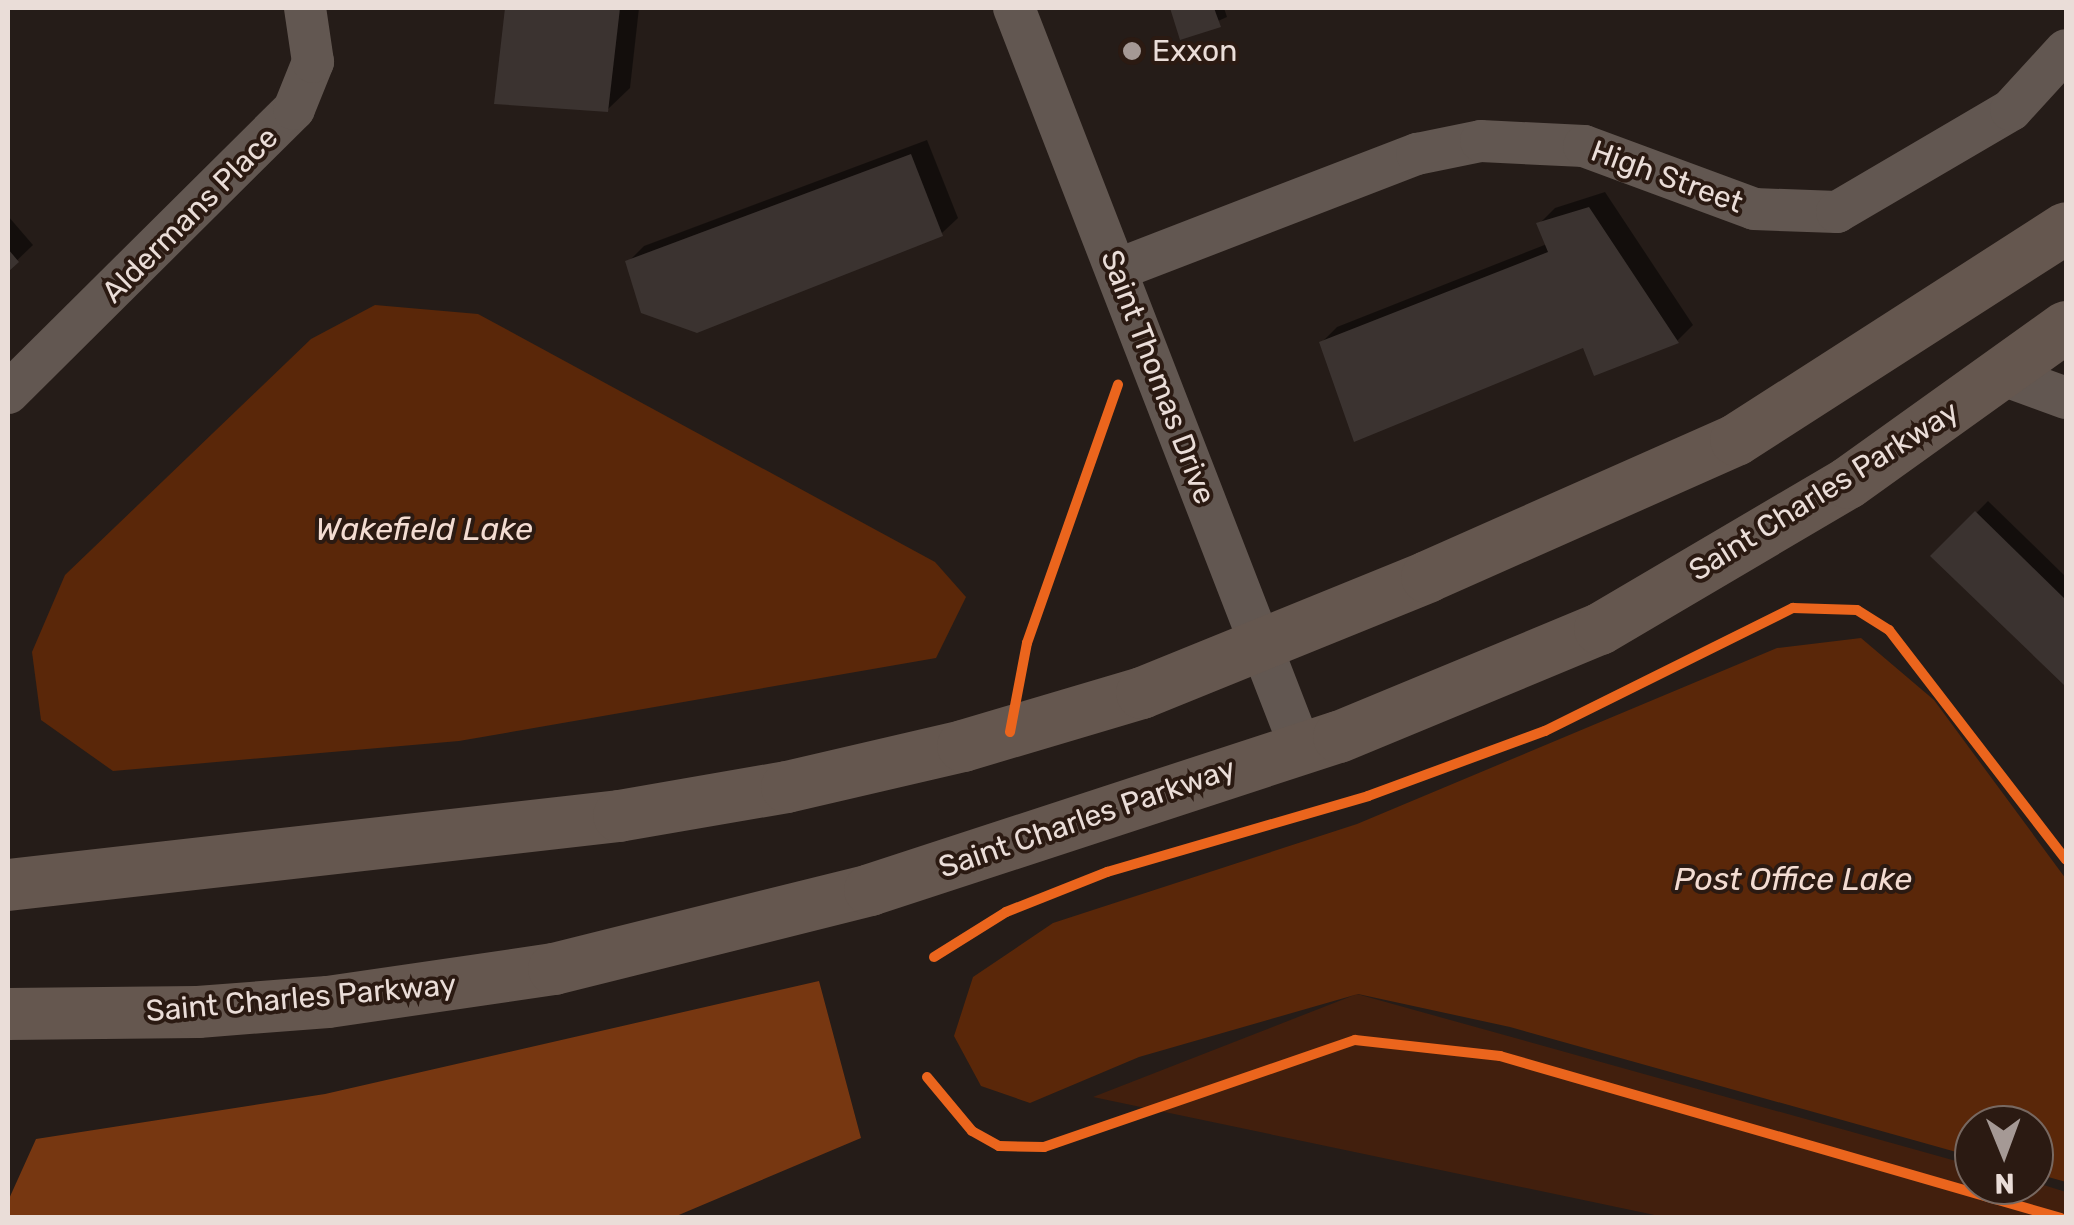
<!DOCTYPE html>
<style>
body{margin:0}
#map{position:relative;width:2074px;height:1225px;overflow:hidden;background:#251c18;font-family:Rubik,sans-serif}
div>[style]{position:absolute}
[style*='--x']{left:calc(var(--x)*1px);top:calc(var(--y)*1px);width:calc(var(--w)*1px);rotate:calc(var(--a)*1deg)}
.green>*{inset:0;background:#421f0d}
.forest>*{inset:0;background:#773711}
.water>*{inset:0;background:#5a2709}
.shadow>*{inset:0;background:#0007}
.building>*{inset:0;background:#3b3330}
.minor>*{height:42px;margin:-21px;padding:0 21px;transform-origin:21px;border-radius:21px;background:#625751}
.major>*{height:52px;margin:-26px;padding:0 26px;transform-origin:26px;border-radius:26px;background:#65574f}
.cycleway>*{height:10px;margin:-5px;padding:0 5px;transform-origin:5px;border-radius:5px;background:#eb651d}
.dots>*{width:28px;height:28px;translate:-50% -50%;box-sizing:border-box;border:5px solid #2b1a12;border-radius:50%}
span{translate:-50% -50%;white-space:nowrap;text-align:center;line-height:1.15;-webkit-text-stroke:8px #2b1a12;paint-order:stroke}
.poi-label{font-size:30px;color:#eaddd8}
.left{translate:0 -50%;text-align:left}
.street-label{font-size:30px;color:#eaddd8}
.water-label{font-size:32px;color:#f3dcd2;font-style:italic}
.frame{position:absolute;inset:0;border:10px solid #eaddd8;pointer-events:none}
.north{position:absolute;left:1954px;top:1105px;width:100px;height:100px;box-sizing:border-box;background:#2b1a12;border:2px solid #776861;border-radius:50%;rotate:179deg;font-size:28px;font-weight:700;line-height:40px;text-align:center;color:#eaddd8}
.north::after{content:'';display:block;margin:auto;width:35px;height:45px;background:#a59995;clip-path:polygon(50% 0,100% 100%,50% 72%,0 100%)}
</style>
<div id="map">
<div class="green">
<i style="clip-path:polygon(1357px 994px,1974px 1166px,1974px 1185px,2034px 1182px,2066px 1192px,2066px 1217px,1664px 1217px,1093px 1097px)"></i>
</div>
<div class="forest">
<i style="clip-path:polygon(819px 981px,861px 1138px,674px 1217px,8px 1217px,8px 1201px,36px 1139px,325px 1094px)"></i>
</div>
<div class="water">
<i style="clip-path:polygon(375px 305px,478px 314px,935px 562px,966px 597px,936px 658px,459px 741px,113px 771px,41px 720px,32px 652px,65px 575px,311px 339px)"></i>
<i style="clip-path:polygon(1861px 638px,1934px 700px,2066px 879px,2066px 1182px,2034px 1173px,2034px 1125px,1974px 1125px,1974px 1157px,1510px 1027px,1358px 994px,1139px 1057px,1030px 1103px,981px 1086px,954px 1036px,973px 977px,1053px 923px,1357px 824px,1777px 648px)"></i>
</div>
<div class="shadow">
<i style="clip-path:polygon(508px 8px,639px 8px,630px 88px,607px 110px,497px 101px)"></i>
<i style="clip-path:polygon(1173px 8px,1224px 8px,1227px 17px,1182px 37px)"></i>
<i style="clip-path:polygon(927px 140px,958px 218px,942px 233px,697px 330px,628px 262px,644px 246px)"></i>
<i style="clip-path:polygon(1605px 192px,1693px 325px,1677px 341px,1322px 342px,1337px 327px,1547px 244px,1539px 224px,1555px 208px)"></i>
<i style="clip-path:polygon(8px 216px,33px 245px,8px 269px)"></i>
<i style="clip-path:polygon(1988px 501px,2066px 577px,2064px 682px,1934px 556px)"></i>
</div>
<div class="building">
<i style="clip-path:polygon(505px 8px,620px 8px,608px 112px,494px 104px)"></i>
<i style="clip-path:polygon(1170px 8px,1214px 8px,1221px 27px,1180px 40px)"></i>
<i style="clip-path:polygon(911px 154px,943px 236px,697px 333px,641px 313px,625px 261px)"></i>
<i style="clip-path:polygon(1589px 207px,1679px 343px,1594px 376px,1583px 348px,1354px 442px,1319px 342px,1548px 252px,1536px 223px)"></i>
<i style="clip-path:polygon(8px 249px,19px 262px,8px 272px)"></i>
<i style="clip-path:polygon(1975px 511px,2066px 600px,2064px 685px,1930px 556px)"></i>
</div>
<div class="minor">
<i style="--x:1014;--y:8;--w:791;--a:68.82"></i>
<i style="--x:1116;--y:270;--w:323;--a:-21.1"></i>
<i style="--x:1417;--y:154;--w:65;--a:-11.5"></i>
<i style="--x:1481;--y:141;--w:103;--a:2.8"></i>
<i style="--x:1584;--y:146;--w:181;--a:20.3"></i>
<i style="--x:1754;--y:209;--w:83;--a:2.1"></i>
<i style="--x:1837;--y:212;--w:202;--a:-30.4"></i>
<i style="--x:2011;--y:110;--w:81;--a:-47.5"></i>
<i style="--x:2003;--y:375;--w:67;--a:20.1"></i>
<i style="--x:8;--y:393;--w:403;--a:-44.8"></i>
<i style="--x:294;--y:109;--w:51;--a:-68"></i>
<i style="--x:313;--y:62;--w:55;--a:-98.4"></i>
</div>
<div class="major">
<i style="--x:8;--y:885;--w:615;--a:-6.44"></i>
<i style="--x:619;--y:816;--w:170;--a:-9.8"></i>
<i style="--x:787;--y:787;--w:181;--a:-13.1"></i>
<i style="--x:963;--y:746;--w:187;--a:-16.5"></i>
<i style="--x:1142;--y:693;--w:308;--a:-22.1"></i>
<i style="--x:1427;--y:577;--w:338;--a:-23.9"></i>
<i style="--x:1736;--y:440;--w:392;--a:-32.7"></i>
<i style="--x:8;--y:1014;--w:190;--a:-0.6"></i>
<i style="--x:198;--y:1012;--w:130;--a:-4.4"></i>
<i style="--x:328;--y:1002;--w:228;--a:-8.3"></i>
<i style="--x:554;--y:969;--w:326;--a:-14"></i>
<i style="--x:870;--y:890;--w:493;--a:-18.1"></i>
<i style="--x:1339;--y:737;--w:282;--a:-22.5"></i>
<i style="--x:1600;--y:629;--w:288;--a:-30.5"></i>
<i style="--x:1848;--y:483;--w:268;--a:-35.6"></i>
</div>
<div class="cycleway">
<i style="--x:1010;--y:732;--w:91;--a:-79.2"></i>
<i style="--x:1027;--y:643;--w:274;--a:-70.6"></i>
<i style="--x:934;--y:957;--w:85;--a:-32"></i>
<i style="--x:1006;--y:912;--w:109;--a:-21.6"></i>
<i style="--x:1107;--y:872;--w:272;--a:-16.2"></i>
<i style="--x:1368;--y:796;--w:189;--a:-20.2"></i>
<i style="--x:1545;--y:731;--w:277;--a:-26.4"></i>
<i style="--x:1793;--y:608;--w:64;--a:1.8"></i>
<i style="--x:1857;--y:610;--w:38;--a:32"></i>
<i style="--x:1889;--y:630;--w:290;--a:52.4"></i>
<i style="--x:927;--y:1077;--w:70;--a:50.2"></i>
<i style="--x:972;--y:1131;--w:31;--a:29"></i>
<i style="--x:999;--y:1146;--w:45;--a:1.3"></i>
<i style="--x:1044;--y:1147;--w:329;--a:-19"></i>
<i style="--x:1355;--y:1040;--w:146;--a:6.3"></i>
<i style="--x:1500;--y:1056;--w:584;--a:16.11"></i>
</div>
<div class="dots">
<i style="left:1132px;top:51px;background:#a59995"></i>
</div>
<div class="poi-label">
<span class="left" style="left:1152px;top:51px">Exxon</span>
</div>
<div class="street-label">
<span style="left:1667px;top:177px;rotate:20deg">High Street</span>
<span style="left:190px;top:215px;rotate:-45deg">Aldermans Place</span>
<span style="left:1158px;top:377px;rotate:69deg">Saint Thomas Drive</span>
<span style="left:1824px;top:491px;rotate:-32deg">Saint Charles Parkway</span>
<span style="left:1087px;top:818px;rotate:-19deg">Saint Charles Parkway</span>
<span style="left:301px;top:998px;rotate:-5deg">Saint Charles Parkway</span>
</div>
<div class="water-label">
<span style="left:424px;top:529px">Wakefield Lake</span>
<span style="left:1793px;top:879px">Post Office Lake</span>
</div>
<div class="frame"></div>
<div class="north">N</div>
</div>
